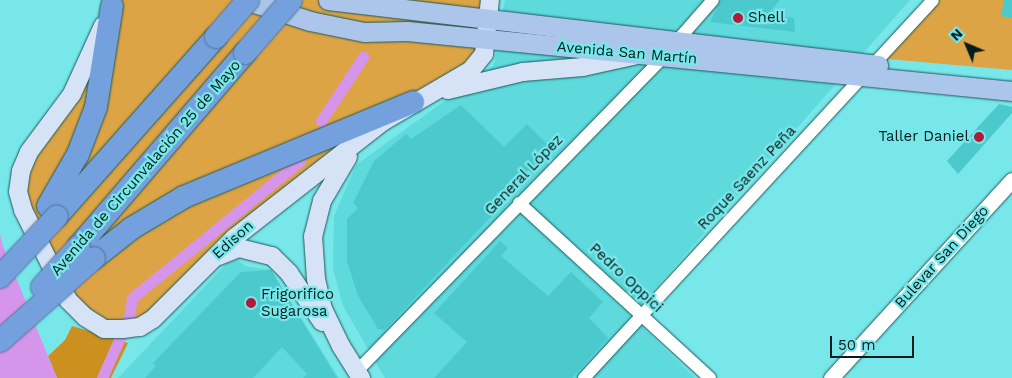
<!DOCTYPE html>
<meta charset="utf-8">
<style>
body{margin:0}
#map{position:relative;width:1012px;height:378px;overflow:hidden;background:#78e7ea;font-family:"Work Sans",sans-serif}
div>[style]{position:absolute}
[style*='--x']{left:calc(var(--x)*1px);top:calc(var(--y)*1px);width:calc(var(--w)*1px);rotate:calc(var(--a)*1deg)}
.built>*{inset:0;background:#5ed9dc}
.green>*{inset:0;background:#dca445}
.forest>*{inset:0;background:#cc9020}
.water>*{inset:0;background:#d595eb}
.canal>*{height:11px;margin:-5.5px;padding:0 5.5px;transform-origin:5.5px;border-radius:5.5px;background:#d595eb}
.building>*{inset:0;background:#4bc9cc}
.roads{filter:drop-shadow(0 0 1px #1c595a) drop-shadow(0 0 1px #1c595a)}
.minor>*{height:12px;margin:-6px;padding:0 6px;transform-origin:6px;border-radius:6px;background:#fff}
.tertiary>*{height:15px;margin:-7.5px;padding:0 7.5px;transform-origin:7.5px;border-radius:7.5px;background:#fff}
.secondary>*{height:18px;margin:-9px;padding:0 9px;transform-origin:9px;border-radius:9px;background:#d6e2f5}
.primary>*{height:19px;margin:-9.5px;padding:0 9.5px;transform-origin:9.5px;border-radius:9.5px;background:#acc6eb}
.motorway>*{height:22px;margin:-11px;padding:0 11px;transform-origin:11px;border-radius:11px;background:#75a0de}
.bridges{filter:drop-shadow(0 0 1px #4d729a) drop-shadow(0 0 1px #4d729a)}
.motorway-bridge>*{height:22px;margin:-11px;padding:0 11px;transform-origin:11px;border-radius:11px;background:#75a0de}
.dots>*{width:14px;height:14px;translate:-50% -50%;box-sizing:border-box;border:2px solid #78e7ea;border-radius:50%}
span{translate:-50% -50%;white-space:nowrap;text-align:center;line-height:1.15;-webkit-text-stroke:4.5px #78e7ea;paint-order:stroke}
.poi-label{font-size:15px;color:#041d1d}
.left{translate:0 -50%;text-align:left}
.right{translate:-100% -50%;text-align:right}
.street-label{font-size:15px;color:#041d1d}
.north{position:absolute;left:942px;top:20px;width:50px;height:50px;-webkit-text-stroke:4px #78e7ea;paint-order:stroke;rotate:315deg;font-size:14px;font-weight:700;line-height:20px;text-align:center;color:#041d1d}
.north::after{content:'';display:block;margin:auto;width:18px;height:22px;background:#041d1d;clip-path:polygon(50% 0,100% 100%,50% 72%,0 100%)}
.scale{position:absolute;left:830px;top:336px;width:84px;height:22px;box-sizing:border-box;border:2px solid #041d1d;border-top:0;padding-left:6px;font-size:15px;line-height:18px;white-space:nowrap;color:#041d1d;-webkit-text-stroke:4px #78e7ea;paint-order:stroke}
</style>
<div id="map">
<div class="built">
<i style="clip-path:polygon(505px 0,910px 0,631px 316px,695px 378px,385px 378px,343px 306px,333px 269px,334px 216px,356px 165px,494px 65px)"></i>
<i style="clip-path:polygon(237px 260px,245px 266px,271px 270px,339px 378px,118px 378px,227px 263px)"></i>
</div>
<div class="green">
<i style="clip-path:polygon(113px 0,490px 0,484px 54px,413px 102px,140px 327px,85px 317px,23px 210px,21px 171px,72px 94px)"></i>
<i style="clip-path:polygon(937px 0,1012px 0,1012px 70px,887px 59px)"></i>
</div>
<div class="forest">
<i style="clip-path:polygon(72px 326px,128px 343px,111px 378px,57px 378px,48px 356px,65px 340px)"></i>
</div>
<div class="water">
<i style="clip-path:polygon(0 235px,3px 246px,57px 378px,0 378px)"></i>
</div>
<div class="canal">
<i style="--x:321;--y:121;--w:77;--a:-56.7"></i>
<i style="--x:102;--y:378;--w:67;--a:-66.1"></i>
<i style="--x:129;--y:317;--w:19;--a:-81"></i>
<i style="--x:132;--y:298;--w:217;--a:-39.2"></i>
</div>
<div class="building">
<i style="clip-path:polygon(721px 0,780px 0,768px 14px,794px 18px,795px 32px,710px 22px)"></i>
<i style="clip-path:polygon(1004px 0,1012px 0,1012px 18px,1001px 16px)"></i>
<i style="clip-path:polygon(999px 104px,1012px 107px,1012px 113px,958px 174px,947px 161px)"></i>
<i style="clip-path:polygon(461px 105px,504px 147px,527px 124px,553px 150px,385px 330px,378px 329px,358px 296px,347px 261px,347px 219px,358px 208px,353px 203px,374px 161px,406px 134px,411px 139px)"></i>
<i style="clip-path:polygon(500px 241px,508px 248px,501px 256px,548px 296px,571px 272px,603px 302px,589px 318px,608px 338px,572px 378px,434px 378px,467px 342px,434px 313px)"></i>
<i style="clip-path:polygon(271px 270px,337px 378px,303px 378px,307px 374px,282px 347px,253px 378px,145px 378px,156px 366px,153px 363px,241px 272px)"></i>
</div>
<div class="roads">
<div class="minor">
<i style="--x:519;--y:203;--w:259;--a:42.5"></i>
<i style="--x:357;--y:371;--w:440;--a:-45.7"></i>
<i style="--x:664;--y:56;--w:74;--a:-48.8"></i>
<i style="--x:584;--y:378;--w:514;--a:-47.28"></i>
</div>
<div class="tertiary">
<i style="--x:831;--y:378;--w:268;--a:-47.6"></i>
</div>
<div class="secondary">
<i style="--x:103;--y:26;--w:75;--a:114.5"></i>
<i style="--x:72;--y:94;--w:72;--a:126.6"></i>
<i style="--x:29;--y:152;--w:21;--a:113"></i>
<i style="--x:21;--y:171;--w:21;--a:98"></i>
<i style="--x:18;--y:192;--w:19;--a:74"></i>
<i style="--x:23;--y:210;--w:101;--a:63.4"></i>
<i style="--x:68;--y:300;--w:24;--a:45"></i>
<i style="--x:85;--y:317;--w:22;--a:32"></i>
<i style="--x:104;--y:329;--w:19;--a:0"></i>
<i style="--x:123;--y:329;--w:17;--a:-7"></i>
<i style="--x:140;--y:327;--w:15;--a:-32"></i>
<i style="--x:153;--y:319;--w:115;--a:-45"></i>
<i style="--x:234;--y:238;--w:190;--a:-38"></i>
<i style="--x:384;--y:121;--w:101;--a:-30.4"></i>
<i style="--x:471;--y:70;--w:21;--a:-51"></i>
<i style="--x:484;--y:54;--w:54;--a:-83.7"></i>
<i style="--x:448;--y:90;--w:77;--a:-13.5"></i>
<i style="--x:523;--y:72;--w:60;--a:-4.8"></i>
<i style="--x:583;--y:67;--w:51;--a:-12.4"></i>
<i style="--x:348;--y:157;--w:51;--a:120.6"></i>
<i style="--x:322;--y:201;--w:36;--a:104"></i>
<i style="--x:313;--y:236;--w:43;--a:86"></i>
<i style="--x:316;--y:279;--w:31;--a:77"></i>
<i style="--x:323;--y:309;--w:41;--a:64.1"></i>
<i style="--x:341;--y:346;--w:38;--a:58"></i>
<i style="--x:219;--y:256;--w:22;--a:-22"></i>
<i style="--x:239;--y:248;--w:34;--a:14"></i>
<i style="--x:272;--y:256;--w:24;--a:45"></i>
<i style="--x:289;--y:273;--w:59;--a:56"></i>
</div>
<div class="primary">
<i style="--x:245;--y:0;--w:68;--a:17.9"></i>
<i style="--x:310;--y:21;--w:55;--a:11.5"></i>
<i style="--x:364;--y:32;--w:43;--a:-1.3"></i>
<i style="--x:407;--y:31;--w:608;--a:5.66"></i>
<i style="--x:328;--y:0;--w:554;--a:6.74"></i>
</div>
<div class="motorway">
<i style="--x:48;--y:206;--w:60;--a:-60"></i>
<i style="--x:78;--y:154;--w:50;--a:-69"></i>
<i style="--x:96;--y:107;--w:102;--a:-81"></i>
<i style="--x:57;--y:216;--w:239;--a:-48.4"></i>
<i style="--x:79;--y:246;--w:255;--a:-49.3"></i>
<i style="--x:94;--y:258;--w:48;--a:-38.3"></i>
<i style="--x:132;--y:228;--w:61;--a:-30.8"></i>
<i style="--x:184;--y:197;--w:248;--a:-22.5"></i>
</div>
</div>
<div class="bridges">
<div class="motorway-bridge">
<i style="--x:216;--y:37;--w:49;--a:-49.1"></i>
<i style="--x:245;--y:53;--w:70;--a:-49"></i>
<i style="--x:0;--y:277;--w:83;--a:-46.9"></i>
<i style="--x:42;--y:287;--w:55;--a:-47.9"></i>
<i style="--x:0;--y:341;--w:125;--a:-41.4"></i>
</div>
</div>
<div class="dots">
<i style="left:738px;top:18px;background:#af1b39"></i>
<i style="left:979px;top:137px;background:#af1b39"></i>
<i style="left:251px;top:303px;background:#af1b39"></i>
</div>
<div class="poi-label">
<span class="left" style="left:748px;top:18px">Shell</span>
<span class="right" style="left:969px;top:137px">Taller Daniel</span>
<span class="left" style="left:261px;top:303px">Frigorifico<br>Sugarosa</span>
</div>
<div class="street-label">
<span style="left:627px;top:53px;rotate:5deg">Avenida San Martín</span>
<span style="left:146px;top:168px;rotate:-49deg">Avenida de Circunvalación 25 de Mayo</span>
<span style="left:524px;top:175px;rotate:-46deg">General López</span>
<span style="left:747px;top:178px;rotate:-47deg">Roque Saenz Peña</span>
<span style="left:233px;top:240px;rotate:-42deg">Edison</span>
<span style="left:942px;top:257px;rotate:-48deg">Bulevar San Diego</span>
<span style="left:626px;top:278px;rotate:43deg">Pedro Oppici</span>
</div>
<div class="north">N</div>
<div class="scale">50 m</div>
</div>
